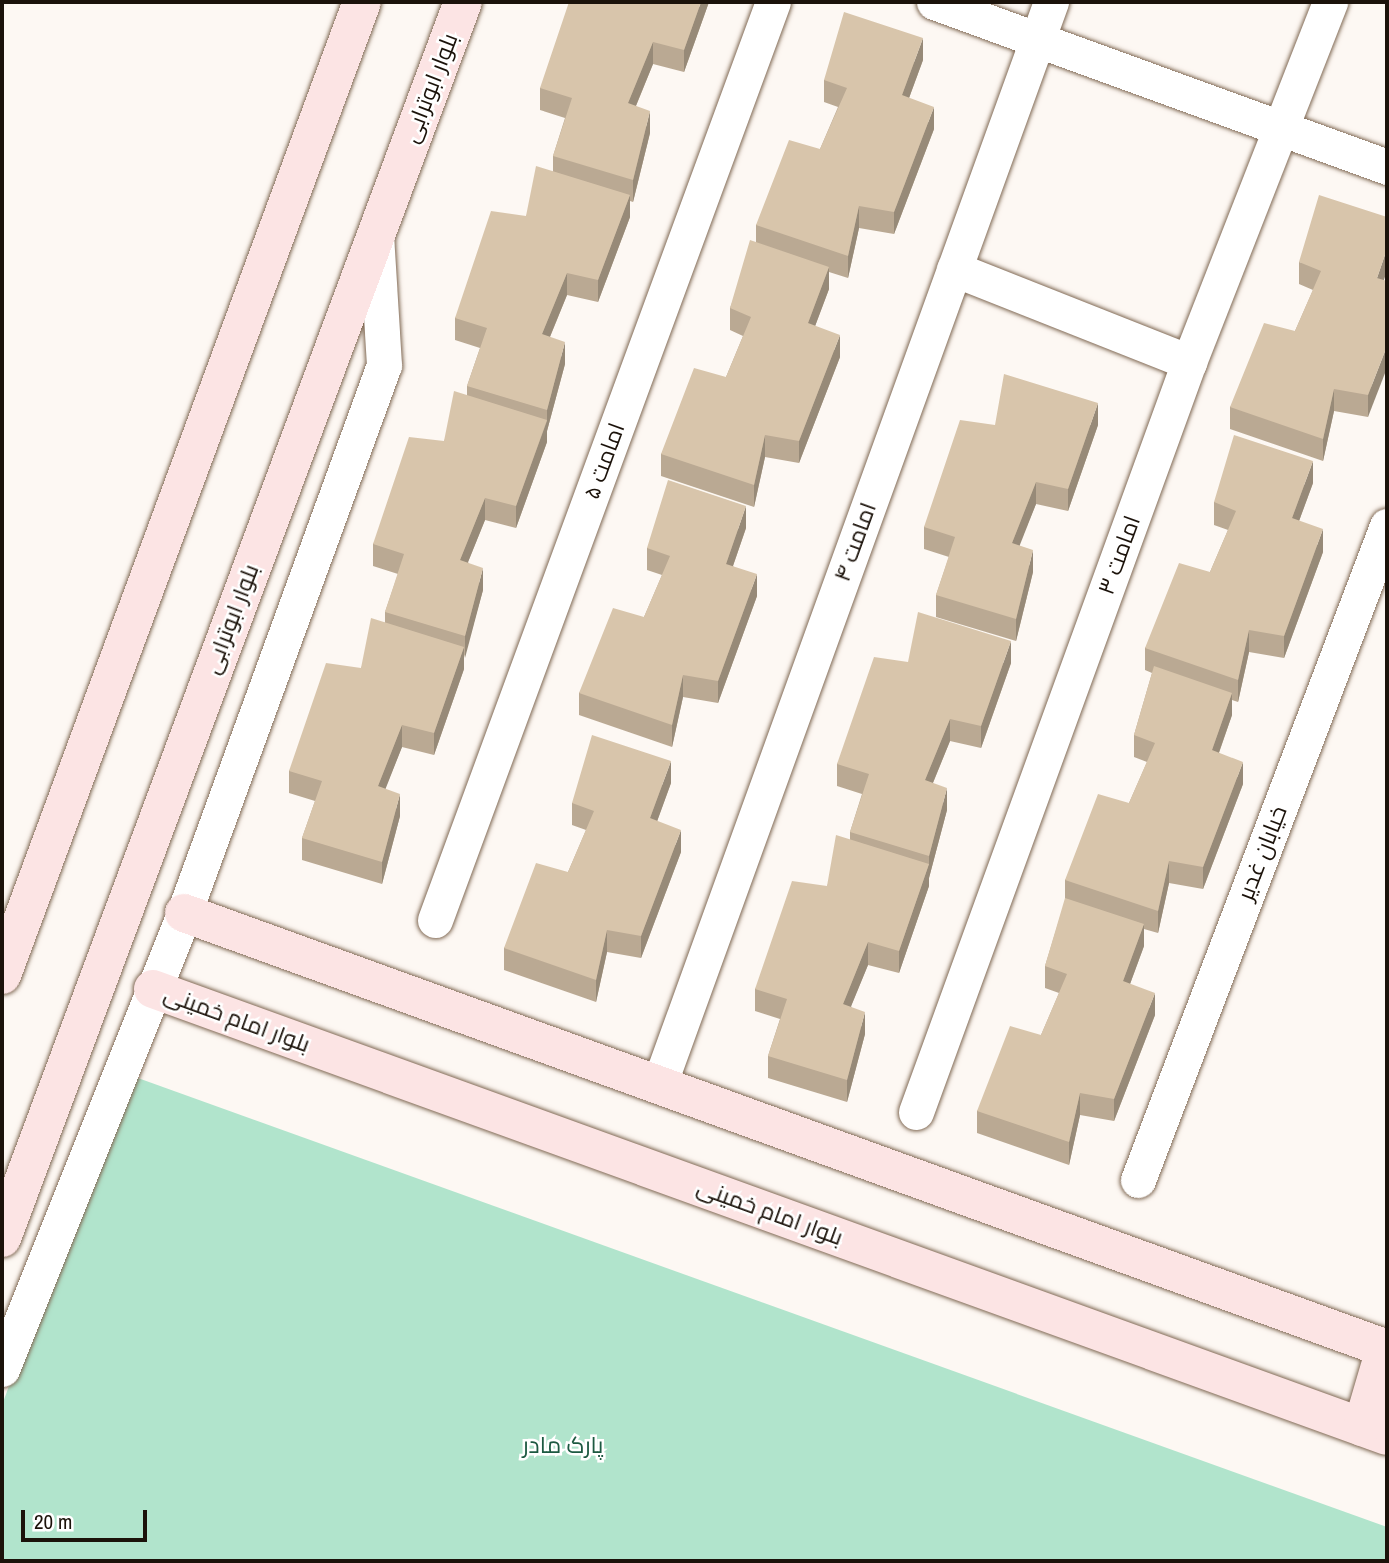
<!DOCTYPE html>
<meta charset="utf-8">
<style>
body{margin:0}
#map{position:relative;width:1389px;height:1563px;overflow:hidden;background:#fdf8f3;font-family:"Archivo Narrow",Cairo,sans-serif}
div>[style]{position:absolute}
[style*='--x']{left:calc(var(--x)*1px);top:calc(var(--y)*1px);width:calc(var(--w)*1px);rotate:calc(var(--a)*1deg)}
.green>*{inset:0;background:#b1e4cc}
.roads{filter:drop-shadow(0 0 2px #816a55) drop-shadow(0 0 2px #816a55)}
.street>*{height:35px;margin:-17.5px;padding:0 17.5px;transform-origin:17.5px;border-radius:17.5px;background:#fff}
.secondary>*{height:38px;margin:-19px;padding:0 19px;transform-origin:19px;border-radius:19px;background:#fce4e4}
.wall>*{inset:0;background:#baa993}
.shaded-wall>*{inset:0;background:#978a78}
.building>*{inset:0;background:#d8c5ab}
span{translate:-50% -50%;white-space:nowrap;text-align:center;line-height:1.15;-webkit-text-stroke:5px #fff;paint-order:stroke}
.street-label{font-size:23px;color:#1b120a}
.park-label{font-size:23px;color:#1c5941}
.frame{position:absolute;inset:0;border:4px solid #1b120a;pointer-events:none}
.scale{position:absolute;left:21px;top:1510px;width:126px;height:32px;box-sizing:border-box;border:4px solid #1b120a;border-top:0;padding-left:9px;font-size:21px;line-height:24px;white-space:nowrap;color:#1b120a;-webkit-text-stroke:5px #fff;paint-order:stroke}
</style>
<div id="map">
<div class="green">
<i style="clip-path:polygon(124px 1073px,1387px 1527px,1387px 1561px,2px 1561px,2px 1405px)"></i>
</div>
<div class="roads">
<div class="street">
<i style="--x:934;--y:2;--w:482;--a:20"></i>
<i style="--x:954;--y:269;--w:253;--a:21.6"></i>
<i style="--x:435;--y:920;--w:978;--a:-69.79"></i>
<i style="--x:660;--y:1082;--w:1149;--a:-70.1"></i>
<i style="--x:916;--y:1112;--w:798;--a:-70"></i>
<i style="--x:1189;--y:362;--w:387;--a:-68.6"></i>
<i style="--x:1138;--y:1180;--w:700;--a:-69.16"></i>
<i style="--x:2;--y:1369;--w:491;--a:-68.2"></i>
<i style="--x:184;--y:913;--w:583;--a:-69.95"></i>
<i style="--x:384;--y:365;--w:129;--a:-93.5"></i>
</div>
<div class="secondary">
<i style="--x:184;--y:913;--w:1280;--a:19.92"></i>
<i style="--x:2;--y:975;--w:1037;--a:-69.7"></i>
<i style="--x:153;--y:989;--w:1312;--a:19.91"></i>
<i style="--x:2;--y:1238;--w:1319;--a:-69.55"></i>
<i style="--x:1362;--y:1427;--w:81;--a:-73.6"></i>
</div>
</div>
<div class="wall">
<i style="clip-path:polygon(709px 2px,684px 72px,653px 64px,636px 106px,650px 133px,633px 202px,630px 201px,630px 217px,598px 302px,567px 295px,550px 337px,565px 364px,547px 431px,547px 442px,516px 528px,485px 520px,468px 562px,483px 590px,464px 658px,464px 669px,434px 755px,402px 747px,385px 789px,400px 816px,382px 884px,302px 860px,302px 838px,315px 801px,289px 793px,289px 771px,361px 668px,385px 622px,385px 612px,398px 574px,373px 566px,373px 544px,444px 441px,467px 396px,467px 386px,480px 348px,455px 340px,455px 318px,526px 216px,553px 171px,553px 156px,565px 118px,540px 110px,540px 88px)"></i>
<i style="clip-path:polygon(923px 60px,909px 98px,934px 129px,894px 234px,859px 228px,848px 278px,829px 272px,829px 289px,815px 326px,840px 357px,799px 463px,765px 457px,754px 507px,661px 476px,661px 454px,726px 377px,743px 336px,730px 330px,730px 308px,756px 242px,756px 225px,820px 149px,838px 107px,824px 102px,824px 80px)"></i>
<i style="clip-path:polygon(1299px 262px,1384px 280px,1368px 417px,1334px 411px,1323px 461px,1230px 429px,1230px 407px,1295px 331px,1313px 290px,1299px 284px)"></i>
<i style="clip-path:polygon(995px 425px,1098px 425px,1068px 511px,1036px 504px,1019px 545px,1033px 572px,1016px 641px,936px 617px,936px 595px,949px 557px,924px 549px,924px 527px)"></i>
<i style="clip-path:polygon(1313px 483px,1299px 521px,1323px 552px,1284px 658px,1249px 652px,1238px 702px,1232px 700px,1232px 715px,1219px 753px,1243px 784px,1203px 889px,1169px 883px,1158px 933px,1144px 929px,1144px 946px,1130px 984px,1155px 1015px,1114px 1121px,1080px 1115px,1069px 1165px,977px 1133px,977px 1111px,1041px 1035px,1059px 993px,1045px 988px,1045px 966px,1065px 901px,1065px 880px,1129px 803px,1147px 762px,1134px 757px,1134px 735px,1152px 673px,1145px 670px,1145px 648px,1210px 572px,1228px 530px,1214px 525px,1214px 502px)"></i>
<i style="clip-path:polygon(746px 528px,733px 566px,757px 596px,718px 703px,683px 697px,672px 747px,579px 715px,579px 693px,644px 617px,662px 575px,647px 570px,647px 548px)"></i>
<i style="clip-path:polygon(908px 662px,1011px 663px,981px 748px,950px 741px,933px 783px,947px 810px,929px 878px,929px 886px,899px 973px,868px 965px,851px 1006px,865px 1034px,847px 1102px,768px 1078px,768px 1056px,780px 1019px,755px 1011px,755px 989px,827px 886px,850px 840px,850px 832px,862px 794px,837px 786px,837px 764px)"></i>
<i style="clip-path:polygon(671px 783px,657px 821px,681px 852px,641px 958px,607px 952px,596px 1002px,504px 970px,504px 948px,568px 872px,586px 830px,572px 825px,572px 803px)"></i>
</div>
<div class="shaded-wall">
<i style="clip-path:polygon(701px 2px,709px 2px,684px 72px,684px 50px)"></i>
<i style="clip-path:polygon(923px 38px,923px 60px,902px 117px,902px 95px)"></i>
<i style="clip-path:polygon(653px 42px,653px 64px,628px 125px,628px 103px)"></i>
<i style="clip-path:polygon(934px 107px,934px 129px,894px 234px,894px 212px)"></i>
<i style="clip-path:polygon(650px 111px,650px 133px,633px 202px,633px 180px)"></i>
<i style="clip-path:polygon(630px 195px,630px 217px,598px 302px,598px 280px)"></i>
<i style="clip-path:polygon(859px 206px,859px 228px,848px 278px,848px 256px)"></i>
<i style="clip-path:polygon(1387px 249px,1387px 271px,1377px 300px,1377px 278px)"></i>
<i style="clip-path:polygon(829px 267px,829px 289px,808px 345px,808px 323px)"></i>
<i style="clip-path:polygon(567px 273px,567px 295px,542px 356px,542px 334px)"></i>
<i style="clip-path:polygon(840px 335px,840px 357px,799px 463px,799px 441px)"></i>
<i style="clip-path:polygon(565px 342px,565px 364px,547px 431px,547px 442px,516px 528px,516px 506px,547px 421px,547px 410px)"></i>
<i style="clip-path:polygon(1387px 346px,1387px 368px,1368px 417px,1368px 395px)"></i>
<i style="clip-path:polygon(1334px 389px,1334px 411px,1323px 461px,1323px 439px)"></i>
<i style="clip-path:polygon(1098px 403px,1098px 425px,1068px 511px,1068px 489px)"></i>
<i style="clip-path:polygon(765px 435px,765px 457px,754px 507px,754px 485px)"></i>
<i style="clip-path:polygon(1313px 461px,1313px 483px,1292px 540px,1292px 518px)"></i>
<i style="clip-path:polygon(1036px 482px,1036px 504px,1012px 565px,1012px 543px)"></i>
<i style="clip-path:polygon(485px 498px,485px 520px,460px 582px,460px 560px)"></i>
<i style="clip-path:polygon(746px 506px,746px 528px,726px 586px,726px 564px)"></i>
<i style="clip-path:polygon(1323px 529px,1323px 552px,1284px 658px,1284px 636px)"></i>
<i style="clip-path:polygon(1033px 550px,1033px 572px,1016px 641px,1016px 619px)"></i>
<i style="clip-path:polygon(483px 568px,483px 590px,465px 658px,465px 636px)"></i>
<i style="clip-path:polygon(757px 574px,757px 596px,718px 703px,718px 681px)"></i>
<i style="clip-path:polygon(1249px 630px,1249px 652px,1238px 702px,1238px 680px)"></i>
<i style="clip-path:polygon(1011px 641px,1011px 663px,981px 748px,981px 726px)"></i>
<i style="clip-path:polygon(464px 647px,464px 669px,434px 755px,434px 733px)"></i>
<i style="clip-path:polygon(683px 675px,683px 697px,672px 747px,672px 725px)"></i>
<i style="clip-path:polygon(1232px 693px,1232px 715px,1212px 772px,1212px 750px)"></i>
<i style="clip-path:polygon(950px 719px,950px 741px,925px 802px,925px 780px)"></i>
<i style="clip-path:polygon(402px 725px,402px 747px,378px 808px,378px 786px)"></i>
<i style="clip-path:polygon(671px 761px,671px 783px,650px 841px,650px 818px)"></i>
<i style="clip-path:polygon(1243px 762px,1243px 784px,1203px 889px,1203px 867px)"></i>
<i style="clip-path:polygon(947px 788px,947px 810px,929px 878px,929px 886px,899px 973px,899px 951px,929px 864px,929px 856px)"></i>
<i style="clip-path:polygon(400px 794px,400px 816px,382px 884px,382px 862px)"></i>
<i style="clip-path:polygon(681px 830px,681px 852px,641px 958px,641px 936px)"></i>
<i style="clip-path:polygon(1169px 861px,1169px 883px,1158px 933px,1158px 911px)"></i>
<i style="clip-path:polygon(1144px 924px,1144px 946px,1123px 1003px,1123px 981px)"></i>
<i style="clip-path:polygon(607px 930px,607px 952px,596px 1002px,596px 980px)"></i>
<i style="clip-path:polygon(868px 942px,868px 965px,843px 1026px,843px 1004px)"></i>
<i style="clip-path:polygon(1155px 993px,1155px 1015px,1114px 1121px,1114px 1099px)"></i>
<i style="clip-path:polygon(865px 1012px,865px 1034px,847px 1102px,847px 1080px)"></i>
<i style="clip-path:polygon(1080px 1093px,1080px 1115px,1069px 1165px,1069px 1142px)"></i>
</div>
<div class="building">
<i style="clip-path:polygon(569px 2px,701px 2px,684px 50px,653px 42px,628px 103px,650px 111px,633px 180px,553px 156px,572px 98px,540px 88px)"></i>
<i style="clip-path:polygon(844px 12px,923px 38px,902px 95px,934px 107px,894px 212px,859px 206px,848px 256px,756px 225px,789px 140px,820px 149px,847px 88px,824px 80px)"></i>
<i style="clip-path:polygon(536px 166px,630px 195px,598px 280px,567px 273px,542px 334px,565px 342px,547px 410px,467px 386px,487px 328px,455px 318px,491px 211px,526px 216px)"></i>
<i style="clip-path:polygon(1319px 195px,1387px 217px,1387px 249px,1377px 278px,1387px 281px,1387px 346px,1368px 395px,1334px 389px,1323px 439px,1230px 407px,1264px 323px,1295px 331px,1321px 271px,1299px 262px)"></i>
<i style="clip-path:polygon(750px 240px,829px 267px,808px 323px,840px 335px,799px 441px,765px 435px,754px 485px,661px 454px,694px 368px,726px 377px,751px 317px,730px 308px)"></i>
<i style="clip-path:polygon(1004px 374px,1098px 403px,1068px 489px,1036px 482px,1012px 543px,1033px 550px,1016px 619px,936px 595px,955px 537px,924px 527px,960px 420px,995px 425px)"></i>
<i style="clip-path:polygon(454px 391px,547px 420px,516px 506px,485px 498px,460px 560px,483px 568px,465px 636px,385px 612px,404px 554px,373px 544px,409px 437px,444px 441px)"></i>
<i style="clip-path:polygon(1234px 435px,1313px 461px,1292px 518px,1323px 529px,1284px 636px,1249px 630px,1238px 680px,1145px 648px,1179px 563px,1210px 572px,1236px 511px,1214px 502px)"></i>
<i style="clip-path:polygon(668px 480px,746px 506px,726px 564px,757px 574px,718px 681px,683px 675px,672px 725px,579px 693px,613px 608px,644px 617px,670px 556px,647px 548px)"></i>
<i style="clip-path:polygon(918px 612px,1011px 641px,981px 726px,950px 719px,925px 780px,947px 788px,929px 856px,850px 832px,869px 774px,837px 764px,874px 657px,908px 662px)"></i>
<i style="clip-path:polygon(371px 618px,464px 647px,434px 733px,402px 725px,378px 786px,400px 794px,382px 862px,302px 838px,322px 781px,289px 771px,326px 663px,361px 668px)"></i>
<i style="clip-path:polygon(1154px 666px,1232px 693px,1212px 750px,1243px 762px,1203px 867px,1169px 861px,1158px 911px,1065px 880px,1098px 794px,1129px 803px,1155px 743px,1134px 735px)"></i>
<i style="clip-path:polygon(592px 735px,671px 761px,650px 818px,681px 830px,641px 936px,607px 930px,596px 980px,504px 948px,536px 863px,568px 872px,594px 811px,572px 803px)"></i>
<i style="clip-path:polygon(836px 835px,929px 864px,899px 951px,868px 942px,843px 1004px,865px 1012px,847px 1080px,768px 1056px,787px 999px,755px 989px,792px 881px,827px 886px)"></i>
<i style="clip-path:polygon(1065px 898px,1144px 924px,1123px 981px,1155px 993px,1114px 1099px,1080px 1093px,1069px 1142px,977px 1111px,1010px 1026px,1041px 1035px,1067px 974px,1045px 966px)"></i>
</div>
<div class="street-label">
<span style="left:430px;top:88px;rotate:-69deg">بلوار ابوترابی</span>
<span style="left:604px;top:461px;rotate:-70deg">امامت ۵</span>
<span style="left:855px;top:542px;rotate:-70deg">امامت ۴</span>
<span style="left:1119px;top:555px;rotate:-70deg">امامت ۳</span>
<span style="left:231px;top:619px;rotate:-69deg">بلوار ابوترابی</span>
<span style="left:1262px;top:853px;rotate:-69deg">خیابان غدیر</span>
<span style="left:237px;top:1019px;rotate:20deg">بلوار امام خمینی</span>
<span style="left:770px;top:1212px;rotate:20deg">بلوار امام خمینی</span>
</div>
<div class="park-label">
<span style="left:563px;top:1445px">پارک مادر</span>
</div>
<div class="frame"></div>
<div class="scale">20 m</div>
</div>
